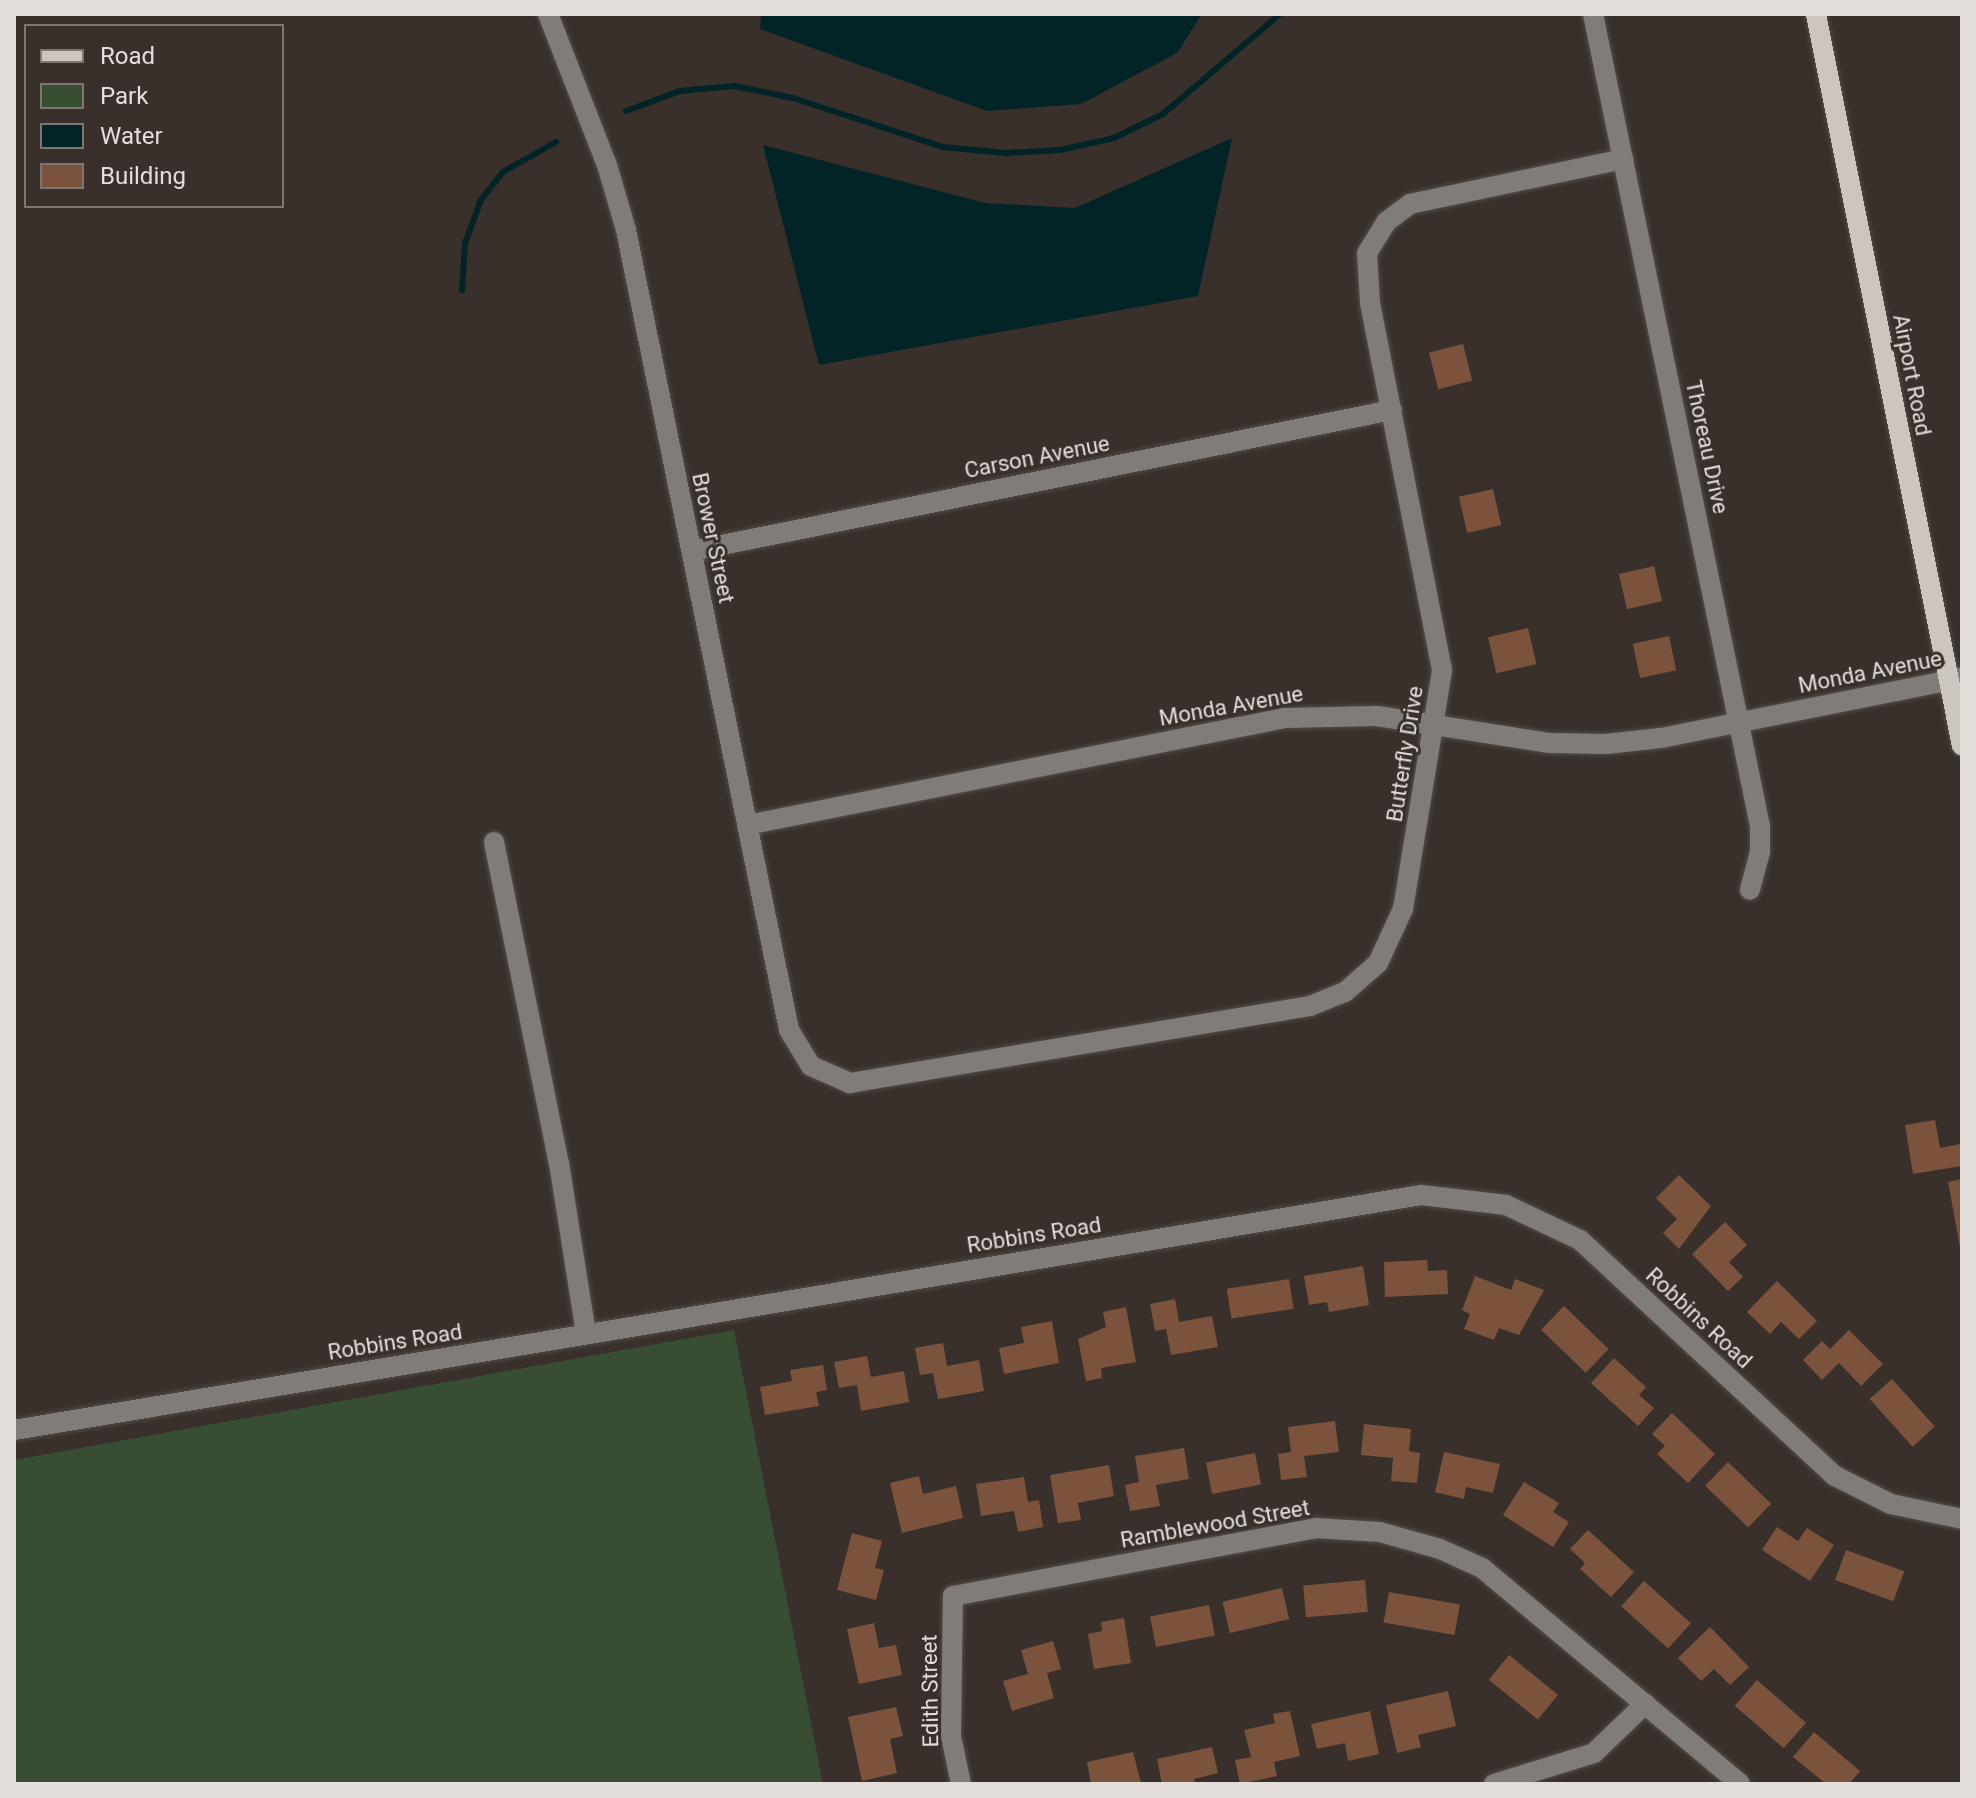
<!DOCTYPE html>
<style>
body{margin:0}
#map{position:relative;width:1976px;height:1798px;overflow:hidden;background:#39302b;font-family:Roboto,sans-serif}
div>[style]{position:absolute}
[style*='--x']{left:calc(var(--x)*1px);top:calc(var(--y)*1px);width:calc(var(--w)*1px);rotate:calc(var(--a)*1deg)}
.green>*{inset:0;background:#384e33}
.water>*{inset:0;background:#032427}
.stream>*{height:6px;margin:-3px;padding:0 3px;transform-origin:3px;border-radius:3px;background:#032427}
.building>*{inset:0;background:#7b533d;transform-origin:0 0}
.roads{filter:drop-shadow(0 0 2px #544c47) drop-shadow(0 0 2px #544c47)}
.minor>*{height:20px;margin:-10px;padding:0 10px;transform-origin:10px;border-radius:10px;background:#807c79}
.major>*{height:20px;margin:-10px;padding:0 10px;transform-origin:10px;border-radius:10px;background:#cdc6bf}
span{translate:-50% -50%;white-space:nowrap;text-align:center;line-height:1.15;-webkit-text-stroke:6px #39302b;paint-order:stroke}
.street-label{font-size:22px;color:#e4dedb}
.frame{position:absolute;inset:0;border:16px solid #e4dedb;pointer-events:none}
.legend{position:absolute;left:24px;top:24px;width:260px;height:184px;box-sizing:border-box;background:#39302b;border:2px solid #7d7671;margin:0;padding:10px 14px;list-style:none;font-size:24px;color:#e4dedb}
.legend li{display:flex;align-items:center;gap:16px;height:40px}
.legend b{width:40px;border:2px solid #7d7671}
</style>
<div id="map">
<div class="green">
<i style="clip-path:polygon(734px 1330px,823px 1784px,14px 1784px,14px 1460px)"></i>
</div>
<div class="water">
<i style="clip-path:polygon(761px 14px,1202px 14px,1177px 53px,1081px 104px,987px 111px,760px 29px)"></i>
<i style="clip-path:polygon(1232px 138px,1198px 296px,819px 365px,763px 145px,985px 203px,1075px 208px)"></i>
</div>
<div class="stream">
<i style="--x:626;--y:111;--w:58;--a:-20.3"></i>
<i style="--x:680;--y:91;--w:54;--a:-5.3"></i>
<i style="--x:734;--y:86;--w:60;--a:11.5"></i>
<i style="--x:793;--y:98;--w:158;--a:18.1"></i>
<i style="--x:943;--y:147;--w:63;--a:5.4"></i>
<i style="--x:1006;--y:153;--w:54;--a:-3.2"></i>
<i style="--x:1060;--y:150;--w:55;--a:-12.5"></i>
<i style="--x:1114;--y:138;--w:55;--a:-26.1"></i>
<i style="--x:1163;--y:114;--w:154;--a:-40.5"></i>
<i style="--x:462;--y:290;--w:47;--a:-86.3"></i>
<i style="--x:465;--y:243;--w:46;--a:-69.6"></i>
<i style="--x:481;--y:200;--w:36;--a:-52"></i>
<i style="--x:503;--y:172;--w:61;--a:-29.5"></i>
</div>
<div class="building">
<i style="left:1463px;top:344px;width:38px;height:35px;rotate:76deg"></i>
<i style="left:1493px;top:489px;width:37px;height:35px;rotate:77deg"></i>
<i style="left:1654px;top:566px;width:36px;height:36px;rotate:77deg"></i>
<i style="left:1528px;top:628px;width:37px;height:41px;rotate:77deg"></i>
<i style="left:1669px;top:636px;width:35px;height:37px;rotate:78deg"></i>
<i style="clip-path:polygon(1935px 1120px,1940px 1148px,1960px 1144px,1962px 1166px,1913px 1174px,1905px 1125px)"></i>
<i style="clip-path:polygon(1679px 1175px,1711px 1206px,1679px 1249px,1663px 1233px,1677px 1219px,1656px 1198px)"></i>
<i style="clip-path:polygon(1962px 1179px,1962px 1247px,1960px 1247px,1948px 1182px)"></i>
<i style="clip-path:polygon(1725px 1222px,1747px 1245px,1729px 1262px,1743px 1277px,1728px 1291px,1692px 1254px)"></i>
<i style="clip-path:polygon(1427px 1260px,1428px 1271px,1447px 1270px,1448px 1294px,1385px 1297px,1384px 1262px)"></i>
<i style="clip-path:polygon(1363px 1266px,1369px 1305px,1329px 1312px,1327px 1302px,1309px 1305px,1304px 1276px)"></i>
<i style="clip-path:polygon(1475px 1276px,1511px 1290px,1515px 1279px,1544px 1290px,1519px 1335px,1499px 1328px,1494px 1340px,1464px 1329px,1470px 1314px,1462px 1310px)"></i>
<i style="left:1289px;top:1279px;width:30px;height:63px;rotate:81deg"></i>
<i style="clip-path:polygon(1777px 1281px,1817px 1321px,1799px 1339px,1781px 1322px,1770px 1334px,1747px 1312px)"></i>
<i style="clip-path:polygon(1175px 1299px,1179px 1322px,1212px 1316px,1218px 1347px,1171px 1355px,1166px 1329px,1155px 1331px,1150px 1304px)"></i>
<i style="left:1564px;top:1306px;width:62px;height:33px;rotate:44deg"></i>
<i style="clip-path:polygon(1126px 1307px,1136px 1362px,1101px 1368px,1102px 1378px,1086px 1381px,1078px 1339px,1106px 1327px,1103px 1312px)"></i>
<i style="clip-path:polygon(1052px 1321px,1059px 1363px,1004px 1374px,999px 1348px,1024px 1343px,1021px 1327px)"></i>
<i style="clip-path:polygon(1849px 1330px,1883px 1364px,1861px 1386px,1839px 1363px,1822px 1380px,1803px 1360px,1822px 1341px,1830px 1349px)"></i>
<i style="clip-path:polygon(943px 1343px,947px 1366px,979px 1360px,984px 1391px,938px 1399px,933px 1373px,920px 1375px,915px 1348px)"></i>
<i style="clip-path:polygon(867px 1356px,871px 1377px,904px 1371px,909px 1402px,861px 1411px,857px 1385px,839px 1388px,834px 1362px)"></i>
<i style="clip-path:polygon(1614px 1358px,1646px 1387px,1639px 1395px,1654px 1408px,1638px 1426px,1591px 1383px)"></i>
<i style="clip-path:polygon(823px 1365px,827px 1390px,816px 1392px,819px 1406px,765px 1415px,760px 1387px,792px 1381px,790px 1370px)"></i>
<i style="left:1892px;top:1379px;width:64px;height:30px;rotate:48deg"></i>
<i style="clip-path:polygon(1672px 1413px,1715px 1454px,1688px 1483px,1657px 1454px,1665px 1446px,1652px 1434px)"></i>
<i style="clip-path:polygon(1335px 1421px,1339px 1452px,1304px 1456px,1307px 1477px,1281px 1480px,1278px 1454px,1291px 1452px,1288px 1427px)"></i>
<i style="clip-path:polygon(1364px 1424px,1411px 1429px,1409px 1451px,1420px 1453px,1417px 1483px,1391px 1481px,1393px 1458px,1361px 1455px)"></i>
<i style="clip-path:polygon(1184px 1448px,1189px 1479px,1156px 1485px,1160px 1506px,1130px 1511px,1125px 1485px,1139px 1482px,1135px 1456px)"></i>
<i style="clip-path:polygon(1444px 1452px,1500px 1464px,1493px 1493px,1466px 1487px,1464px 1499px,1435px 1492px)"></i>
<i style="left:1255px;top:1453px;width:32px;height:50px;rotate:79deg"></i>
<i style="left:1728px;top:1462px;width:60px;height:33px;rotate:44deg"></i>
<i style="clip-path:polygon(1109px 1465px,1114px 1496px,1078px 1503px,1081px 1520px,1058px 1523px,1050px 1475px)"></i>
<i style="clip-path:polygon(919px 1476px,923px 1494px,956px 1486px,963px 1518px,902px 1533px,890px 1483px)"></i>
<i style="clip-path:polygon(1024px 1477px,1028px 1502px,1039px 1500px,1043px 1527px,1018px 1532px,1014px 1511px,981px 1516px,976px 1484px)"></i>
<i style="clip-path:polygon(1524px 1482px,1559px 1503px,1553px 1512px,1569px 1522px,1553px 1547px,1503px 1515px)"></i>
<i style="clip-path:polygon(1777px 1527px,1798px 1541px,1807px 1528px,1834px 1545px,1810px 1581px,1762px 1550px)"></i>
<i style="clip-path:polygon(1588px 1530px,1634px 1572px,1611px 1597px,1580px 1569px,1585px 1563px,1570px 1549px)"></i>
<i style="clip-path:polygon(852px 1533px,882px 1541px,875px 1568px,884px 1570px,876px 1600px,837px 1590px)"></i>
<i style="left:1846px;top:1550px;width:62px;height:32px;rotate:20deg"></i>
<i style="left:1365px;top:1580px;width:32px;height:62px;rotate:85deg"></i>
<i style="left:1644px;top:1581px;width:63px;height:34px;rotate:42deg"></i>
<i style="left:1282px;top:1588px;width:32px;height:61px;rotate:77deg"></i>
<i style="left:1389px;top:1592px;width:72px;height:31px;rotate:10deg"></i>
<i style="left:1209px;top:1605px;width:31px;height:60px;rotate:79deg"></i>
<i style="clip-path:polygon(1124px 1618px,1131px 1663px,1094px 1669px,1088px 1634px,1102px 1631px,1101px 1622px)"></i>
<i style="clip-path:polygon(874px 1623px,879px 1648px,896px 1645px,902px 1675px,859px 1684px,847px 1629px)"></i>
<i style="clip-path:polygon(1710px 1627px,1749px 1667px,1730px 1685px,1714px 1669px,1701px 1681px,1678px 1658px)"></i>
<i style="clip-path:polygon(1053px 1641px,1061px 1669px,1047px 1673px,1054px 1698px,1012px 1711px,1003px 1681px,1028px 1674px,1021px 1650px)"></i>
<i style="left:1509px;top:1655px;width:63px;height:32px;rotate:39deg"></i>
<i style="left:1757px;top:1680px;width:65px;height:34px;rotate:41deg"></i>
<i style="clip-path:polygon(1448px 1691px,1456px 1726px,1418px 1735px,1421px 1747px,1397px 1753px,1386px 1705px)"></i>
<i style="clip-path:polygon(896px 1707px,903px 1736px,890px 1739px,897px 1773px,862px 1781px,848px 1717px)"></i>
<i style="clip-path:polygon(1290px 1711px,1300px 1756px,1274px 1762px,1277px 1776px,1240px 1784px,1235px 1760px,1251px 1757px,1244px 1730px,1275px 1723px,1273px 1714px)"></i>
<i style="clip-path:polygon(1370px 1711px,1379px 1754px,1348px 1761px,1345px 1743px,1317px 1749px,1311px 1724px)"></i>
<i style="clip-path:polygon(1814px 1732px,1860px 1771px,1849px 1784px,1826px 1784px,1793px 1757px)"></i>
<i style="clip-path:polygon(1212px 1747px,1218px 1773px,1194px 1779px,1195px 1784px,1162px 1784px,1157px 1759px)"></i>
<i style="clip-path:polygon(1133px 1752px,1141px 1783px,1091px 1784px,1087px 1762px)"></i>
</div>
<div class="roads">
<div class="minor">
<i style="--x:548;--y:14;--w:162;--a:68.7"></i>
<i style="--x:607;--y:165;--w:68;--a:73.7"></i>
<i style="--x:626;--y:230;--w:816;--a:78.48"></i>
<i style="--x:789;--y:1030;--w:42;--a:58.6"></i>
<i style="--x:811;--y:1066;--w:43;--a:23.6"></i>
<i style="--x:850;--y:1083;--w:466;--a:-9.5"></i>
<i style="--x:1310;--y:1006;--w:38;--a:-22"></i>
<i style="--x:1345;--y:992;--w:44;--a:-41.3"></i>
<i style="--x:1378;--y:963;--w:60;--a:-65.2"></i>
<i style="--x:1403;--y:909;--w:242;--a:-80.7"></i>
<i style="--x:1442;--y:670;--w:375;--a:-101.1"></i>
<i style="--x:1370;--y:302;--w:49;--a:-93.5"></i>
<i style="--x:1367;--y:253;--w:36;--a:-58"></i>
<i style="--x:1386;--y:222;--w:30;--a:-37"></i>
<i style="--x:1410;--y:204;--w:218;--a:-11.9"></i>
<i style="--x:1593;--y:14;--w:829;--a:78.38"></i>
<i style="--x:1760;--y:826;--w:26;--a:90"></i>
<i style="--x:1760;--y:852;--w:39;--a:105"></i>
<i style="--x:692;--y:551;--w:714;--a:-11.39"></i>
<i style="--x:747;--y:825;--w:549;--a:-11.25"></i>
<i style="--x:1285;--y:718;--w:92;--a:-1.2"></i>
<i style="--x:1377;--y:716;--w:175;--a:8.9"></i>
<i style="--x:1550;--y:743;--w:56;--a:1"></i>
<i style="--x:1606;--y:744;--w:55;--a:-6.2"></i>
<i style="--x:1661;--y:738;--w:307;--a:-11.3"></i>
<i style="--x:494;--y:842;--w:328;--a:78.6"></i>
<i style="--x:559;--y:1163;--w:173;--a:81"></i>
<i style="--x:14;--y:1430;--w:1426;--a:-9.48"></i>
<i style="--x:1421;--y:1195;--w:86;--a:6.7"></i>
<i style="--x:1506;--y:1205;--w:82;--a:25.3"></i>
<i style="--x:1580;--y:1240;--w:347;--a:42.8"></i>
<i style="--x:1835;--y:1476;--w:63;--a:26.6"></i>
<i style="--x:1891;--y:1504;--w:73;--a:11.9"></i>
<i style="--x:961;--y:1784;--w:49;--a:-101.8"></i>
<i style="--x:951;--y:1736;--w:140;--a:-89.2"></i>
<i style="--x:953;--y:1596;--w:368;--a:-10.6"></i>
<i style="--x:1315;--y:1528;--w:65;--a:3.5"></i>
<i style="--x:1380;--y:1532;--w:62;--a:15.8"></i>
<i style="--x:1440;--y:1549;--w:46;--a:24.3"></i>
<i style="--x:1482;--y:1568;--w:336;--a:39.9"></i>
<i style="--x:1494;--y:1784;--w:105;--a:-17.2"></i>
<i style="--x:1594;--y:1753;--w:71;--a:-43.9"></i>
</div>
<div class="major">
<i style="--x:1816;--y:14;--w:746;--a:78.72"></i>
</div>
</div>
<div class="street-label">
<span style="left:1912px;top:375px;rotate:79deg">Airport Road</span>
<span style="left:1707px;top:447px;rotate:78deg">Thoreau Drive</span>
<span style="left:1037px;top:457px;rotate:-11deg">Carson Avenue</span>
<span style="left:713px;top:538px;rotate:78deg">Brower Street</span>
<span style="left:1870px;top:672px;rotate:-11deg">Monda Avenue</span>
<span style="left:1231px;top:706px;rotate:-10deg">Monda Avenue</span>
<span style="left:1405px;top:754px;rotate:-81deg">Butterfly Drive</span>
<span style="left:1034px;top:1235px;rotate:-9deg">Robbins Road</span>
<span style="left:1699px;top:1318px;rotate:43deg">Robbins Road</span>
<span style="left:395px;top:1342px;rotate:-9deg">Robbins Road</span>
<span style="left:1215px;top:1524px;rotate:-10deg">Ramblewood Street</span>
<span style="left:930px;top:1691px;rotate:-91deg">Edith Street</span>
</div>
<div class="frame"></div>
<ul class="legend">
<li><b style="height:10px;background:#cdc6bf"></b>Road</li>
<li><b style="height:22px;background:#384e33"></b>Park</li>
<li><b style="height:22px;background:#032427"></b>Water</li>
<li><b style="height:22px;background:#7b533d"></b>Building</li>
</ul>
</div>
